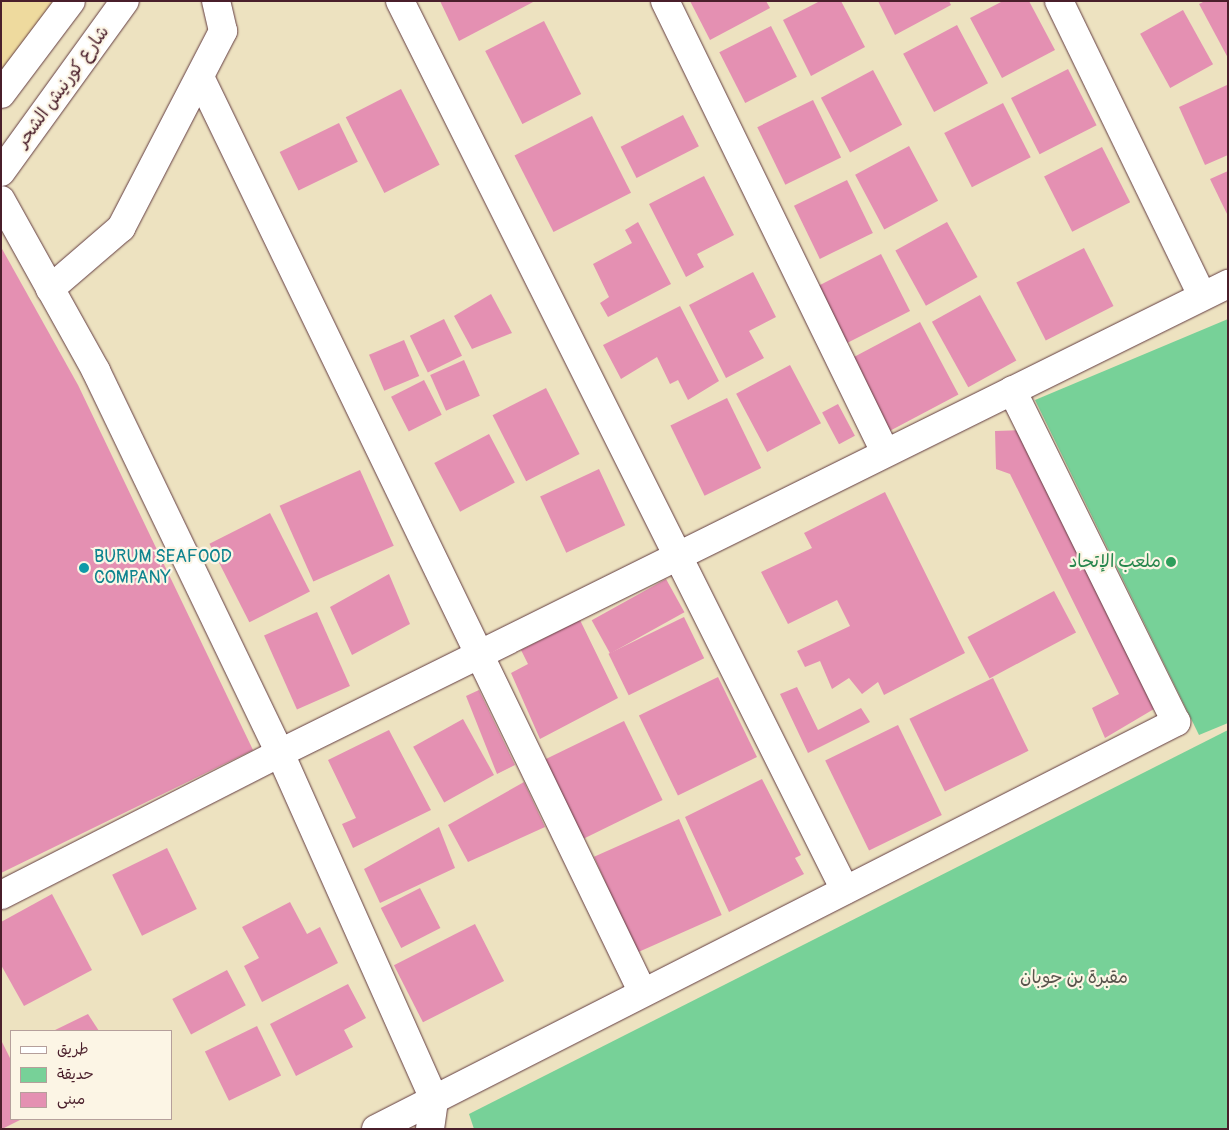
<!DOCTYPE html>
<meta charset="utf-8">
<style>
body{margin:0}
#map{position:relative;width:1229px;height:1130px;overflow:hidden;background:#ede2c0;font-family:Pangolin,"Playpen Sans Arabic",sans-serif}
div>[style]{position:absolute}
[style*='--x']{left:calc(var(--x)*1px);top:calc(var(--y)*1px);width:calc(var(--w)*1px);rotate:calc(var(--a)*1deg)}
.green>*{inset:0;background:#77d198}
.sand>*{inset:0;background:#eeda9e}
.building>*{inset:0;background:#e490b2;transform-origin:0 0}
.roads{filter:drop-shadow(0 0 1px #623c41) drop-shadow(0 0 1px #623c41)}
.street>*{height:28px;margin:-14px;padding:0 14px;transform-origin:14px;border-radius:14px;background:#fff}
.secondary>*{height:28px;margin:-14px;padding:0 14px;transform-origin:14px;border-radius:14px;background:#fff}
.dots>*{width:14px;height:14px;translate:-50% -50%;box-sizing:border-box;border:2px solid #fcf5e5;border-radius:50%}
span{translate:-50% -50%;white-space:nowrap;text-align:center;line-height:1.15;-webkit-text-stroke:4.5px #fcf5e5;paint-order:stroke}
.street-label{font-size:18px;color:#4a1f2b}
.culture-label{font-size:18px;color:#0d838f}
.left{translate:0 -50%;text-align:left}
.leisure-label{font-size:18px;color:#27864d}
.right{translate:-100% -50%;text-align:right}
.park-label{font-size:18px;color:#58544c}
.frame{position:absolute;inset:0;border:2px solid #4a1f2b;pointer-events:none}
.legend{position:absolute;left:10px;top:1030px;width:162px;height:90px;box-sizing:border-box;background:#fcf5e5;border:1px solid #b59f9b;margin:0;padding:6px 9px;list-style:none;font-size:15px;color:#4a1f2b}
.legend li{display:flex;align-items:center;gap:10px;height:25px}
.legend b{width:25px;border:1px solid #b59f9b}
</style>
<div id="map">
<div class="green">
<i style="clip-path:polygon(1228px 319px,1228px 723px,1199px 735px,1035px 400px)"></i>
<i style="clip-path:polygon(1228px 730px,1228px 1129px,474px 1129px,469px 1114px)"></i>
</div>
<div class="sand">
<i style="clip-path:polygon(1px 1px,55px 1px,1px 83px)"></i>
</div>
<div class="building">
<i style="clip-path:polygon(440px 1px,535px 1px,459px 41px)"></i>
<i style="clip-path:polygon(690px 1px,766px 1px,770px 8px,710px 40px)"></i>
<i style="clip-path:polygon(820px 1px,841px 1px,865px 47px,811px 76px,783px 20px)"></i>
<i style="clip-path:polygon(878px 1px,949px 1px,951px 5px,895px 35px)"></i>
<i style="clip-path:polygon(1003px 1px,1029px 1px,1055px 50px,1002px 78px,970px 18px)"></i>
<i style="clip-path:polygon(1205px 1px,1228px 1px,1228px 58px,1199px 4px)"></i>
<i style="left:1183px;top:10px;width:62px;height:49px;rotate:61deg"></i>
<i style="left:544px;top:21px;width:82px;height:66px;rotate:63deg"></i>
<i style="left:957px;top:25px;width:66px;height:61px;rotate:62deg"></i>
<i style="left:771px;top:26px;width:57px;height:58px;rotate:63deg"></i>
<i style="left:1068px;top:69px;width:63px;height:64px;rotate:63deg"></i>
<i style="left:873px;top:70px;width:62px;height:59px;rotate:62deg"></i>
<i style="clip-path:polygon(1227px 85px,1228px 155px,1205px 165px,1179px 107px)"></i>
<i style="left:401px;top:89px;width:85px;height:62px;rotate:63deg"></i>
<i style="left:813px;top:100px;width:64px;height:62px;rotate:64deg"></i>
<i style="left:1003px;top:103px;width:61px;height:66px;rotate:63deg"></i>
<i style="left:683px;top:115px;width:35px;height:70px;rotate:63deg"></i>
<i style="left:592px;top:116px;width:86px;height:87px;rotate:63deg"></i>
<i style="left:339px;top:123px;width:43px;height:66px;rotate:64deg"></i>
<i style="left:909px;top:146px;width:62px;height:61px;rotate:62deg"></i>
<i style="left:1102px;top:147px;width:62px;height:65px;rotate:63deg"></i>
<i style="clip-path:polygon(1228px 171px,1228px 216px,1210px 179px)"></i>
<i style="clip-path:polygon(704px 176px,734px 235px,697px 254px,704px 267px,686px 277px,649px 204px)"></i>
<i style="left:847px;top:180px;width:59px;height:59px;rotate:64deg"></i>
<i style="clip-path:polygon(638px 222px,671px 284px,608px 317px,600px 303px,609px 297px,593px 264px,632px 243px,625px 230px)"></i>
<i style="left:947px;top:222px;width:63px;height:59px;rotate:61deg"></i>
<i style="clip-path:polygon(1px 247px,78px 385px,253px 750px,1px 873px)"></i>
<i style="left:1084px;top:248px;width:65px;height:76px;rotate:63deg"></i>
<i style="left:881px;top:254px;width:64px;height:74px;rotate:63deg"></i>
<i style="clip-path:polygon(753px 272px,776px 317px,749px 331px,764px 358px,726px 378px,689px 305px)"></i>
<i style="clip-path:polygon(491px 294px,512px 333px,472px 349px,454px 316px)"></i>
<i style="left:980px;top:295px;width:75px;height:55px;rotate:61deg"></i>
<i style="clip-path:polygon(680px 306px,719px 381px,688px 400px,678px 380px,670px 384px,657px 357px,621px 379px,603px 345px)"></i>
<i style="left:444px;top:319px;width:41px;height:38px;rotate:64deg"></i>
<i style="left:920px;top:322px;width:82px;height:78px;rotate:62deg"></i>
<i style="left:404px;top:340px;width:39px;height:38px;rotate:67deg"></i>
<i style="left:464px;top:360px;width:39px;height:37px;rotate:66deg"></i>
<i style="left:790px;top:365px;width:66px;height:61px;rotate:62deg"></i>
<i style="left:424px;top:380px;width:39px;height:37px;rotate:63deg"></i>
<i style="left:546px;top:388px;width:74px;height:60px;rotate:63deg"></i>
<i style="left:727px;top:398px;width:78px;height:63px;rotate:64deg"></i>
<i style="left:838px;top:404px;width:36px;height:18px;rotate:62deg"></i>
<i style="clip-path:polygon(1024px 430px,1159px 706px,1105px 738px,1092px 708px,1119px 694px,1010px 474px,996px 469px,995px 431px)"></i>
<i style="left:489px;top:434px;width:55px;height:62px;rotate:62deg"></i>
<i style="left:599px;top:469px;width:62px;height:65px;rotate:65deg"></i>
<i style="left:360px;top:470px;width:83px;height:88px;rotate:66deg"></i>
<i style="clip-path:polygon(885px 492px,965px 653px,884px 695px,878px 682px,862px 694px,849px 678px,832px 689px,820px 661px,805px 667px,797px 651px,850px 626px,837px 600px,788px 624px,761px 572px,812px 548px,804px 533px)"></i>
<i style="left:270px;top:513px;width:88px;height:68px;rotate:63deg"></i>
<i style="clip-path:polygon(389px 574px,410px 624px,352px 655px,330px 607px)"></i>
<i style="left:666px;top:579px;width:38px;height:85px;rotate:61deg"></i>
<i style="left:1054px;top:591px;width:47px;height:98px;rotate:62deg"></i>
<i style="left:317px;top:612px;width:81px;height:58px;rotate:66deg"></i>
<i style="left:684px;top:617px;width:46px;height:84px;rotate:64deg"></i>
<i style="clip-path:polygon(580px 620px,618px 698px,540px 739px,511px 673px,528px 664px,521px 650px)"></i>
<i style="left:718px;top:677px;width:89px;height:88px;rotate:64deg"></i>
<i style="left:993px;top:678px;width:81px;height:93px;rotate:64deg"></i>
<i style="clip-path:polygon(797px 687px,818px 730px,861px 708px,870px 722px,808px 753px,780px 694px)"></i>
<i style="clip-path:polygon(479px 690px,515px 765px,497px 774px,466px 696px)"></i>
<i style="left:463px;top:719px;width:64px;height:57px;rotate:61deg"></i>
<i style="left:624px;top:721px;width:88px;height:88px;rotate:64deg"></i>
<i style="left:898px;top:725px;width:100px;height:81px;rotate:64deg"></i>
<i style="clip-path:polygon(389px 730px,431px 810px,353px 848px,342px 824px,356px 818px,328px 760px)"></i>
<i style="clip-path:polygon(762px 779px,801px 855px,795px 858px,804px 874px,729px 912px,685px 817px)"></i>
<i style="clip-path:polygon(524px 782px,545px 827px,468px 862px,448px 825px)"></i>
<i style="left:679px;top:819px;width:105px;height:93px;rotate:66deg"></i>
<i style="clip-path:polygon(439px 827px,455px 868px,380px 903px,364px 869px)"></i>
<i style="left:167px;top:848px;width:68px;height:61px;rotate:64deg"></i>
<i style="left:420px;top:888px;width:45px;height:44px;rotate:63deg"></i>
<i style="clip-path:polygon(52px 894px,92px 970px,24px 1006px,1px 965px,1px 922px)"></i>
<i style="clip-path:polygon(290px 902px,307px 934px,320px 927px,338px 963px,262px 1002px,244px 966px,259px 958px,242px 927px)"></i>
<i style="left:475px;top:924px;width:64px;height:91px;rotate:63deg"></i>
<i style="left:227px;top:970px;width:40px;height:62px;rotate:62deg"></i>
<i style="clip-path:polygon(348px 984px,366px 1018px,344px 1030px,353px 1047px,296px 1076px,270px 1024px)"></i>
<i style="clip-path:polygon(88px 1014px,99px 1031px,53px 1031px)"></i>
<i style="left:257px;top:1026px;width:55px;height:58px;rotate:64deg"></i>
<i style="clip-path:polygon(1px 1040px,11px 1060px,11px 1119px,22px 1119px,2px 1129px)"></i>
</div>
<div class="roads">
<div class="street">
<i style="--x:400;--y:1;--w:994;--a:63.41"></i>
<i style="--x:665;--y:1;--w:502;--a:64"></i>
<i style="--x:1059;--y:1;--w:327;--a:64.1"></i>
<i style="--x:200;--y:77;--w:1017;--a:64.19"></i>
<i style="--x:1;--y:200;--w:196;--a:60.9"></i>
<i style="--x:96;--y:371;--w:424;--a:64.3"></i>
<i style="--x:280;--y:753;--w:313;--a:153"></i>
<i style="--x:50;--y:289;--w:94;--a:-40.7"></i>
<i style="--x:121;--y:228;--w:222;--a:-62.6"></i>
<i style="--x:223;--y:31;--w:31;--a:-103"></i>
<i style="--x:376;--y:1129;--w:898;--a:-26.96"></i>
<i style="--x:1176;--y:722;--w:370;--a:-116.3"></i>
</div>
<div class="secondary">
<i style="--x:1;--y:94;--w:116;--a:-53"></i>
<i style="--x:1;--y:172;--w:211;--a:-54.1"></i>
<i style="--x:430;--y:1129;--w:30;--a:-82"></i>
<i style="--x:434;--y:1099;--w:379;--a:-114"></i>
<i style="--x:280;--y:753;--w:1058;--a:-26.32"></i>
</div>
</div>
<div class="dots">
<i style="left:1171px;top:562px;background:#2e9e5b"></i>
<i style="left:84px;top:568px;background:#0f9aa8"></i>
</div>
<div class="street-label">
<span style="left:63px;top:87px;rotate:-54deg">شارع كورنيش الشحر</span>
</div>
<div class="culture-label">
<span class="left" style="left:94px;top:568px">BURUM SEAFOOD<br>COMPANY</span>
</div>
<div class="leisure-label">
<span class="right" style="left:1161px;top:562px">ملعب الإتحاد</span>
</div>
<div class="park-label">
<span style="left:1074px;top:978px">مقبرة بن جوبان</span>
</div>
<div class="frame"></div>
<ul class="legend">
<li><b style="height:6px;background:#fff"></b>طريق</li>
<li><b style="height:14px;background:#77d198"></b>حديقة</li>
<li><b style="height:14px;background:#e490b2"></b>مبنى</li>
</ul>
</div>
